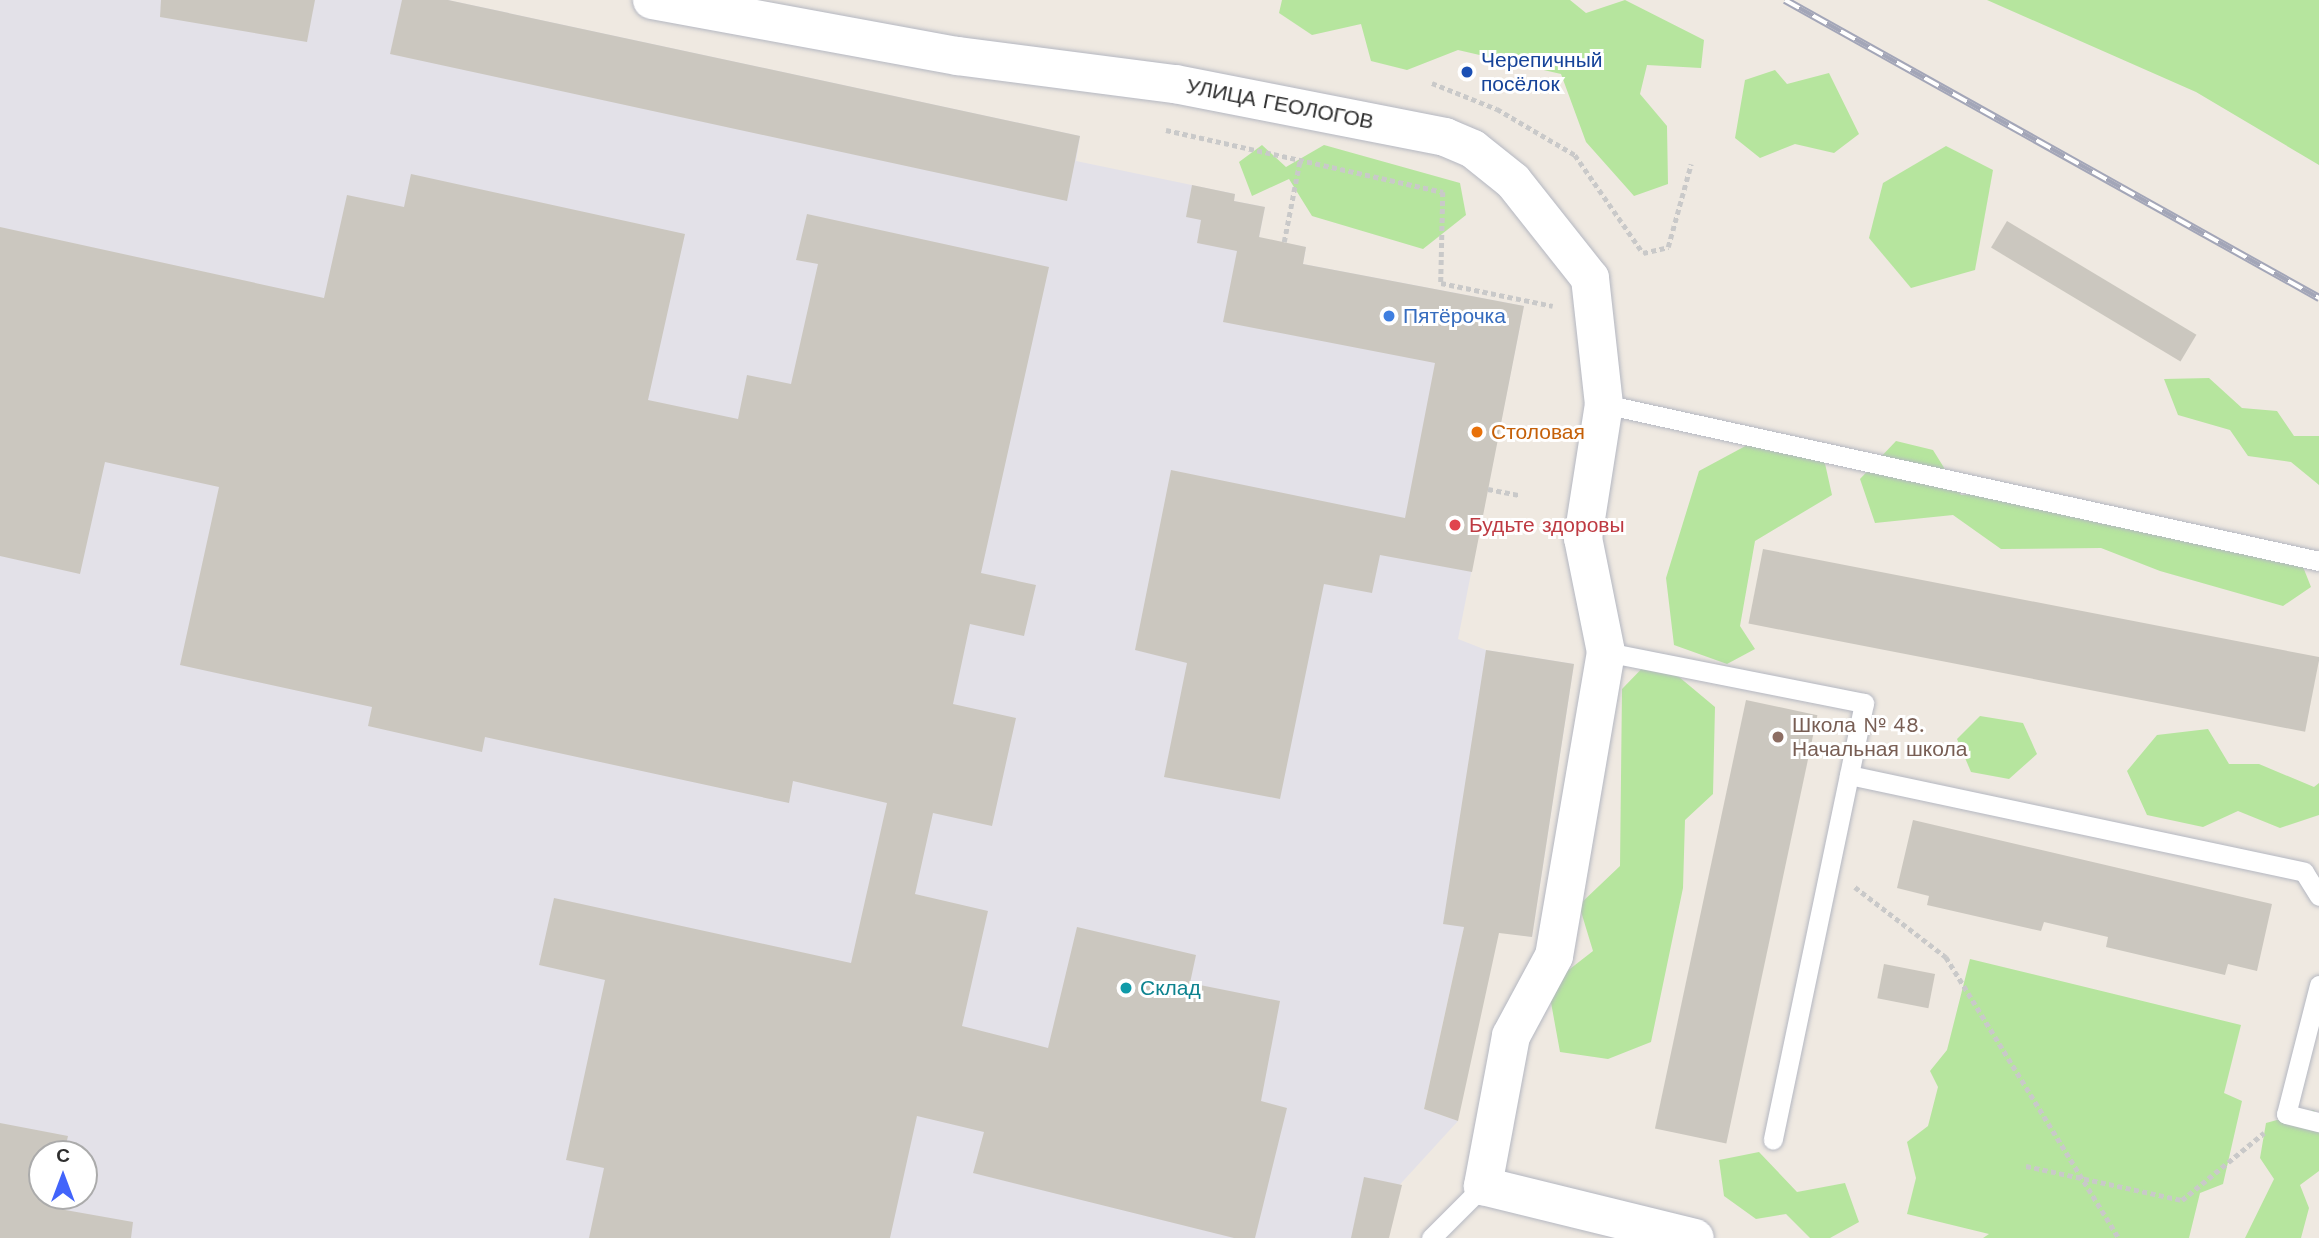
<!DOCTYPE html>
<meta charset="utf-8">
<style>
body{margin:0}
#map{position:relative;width:2319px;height:1238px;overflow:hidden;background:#efe9e1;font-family:"Work Sans",sans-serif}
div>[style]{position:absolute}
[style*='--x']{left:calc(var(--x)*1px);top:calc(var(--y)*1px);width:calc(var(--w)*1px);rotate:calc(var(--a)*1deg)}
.industrial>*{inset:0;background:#e3e1e8}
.green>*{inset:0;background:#b6e59e}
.building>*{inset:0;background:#cbc7bf;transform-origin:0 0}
.path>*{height:4.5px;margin-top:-2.25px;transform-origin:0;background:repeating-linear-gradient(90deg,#c9c9c9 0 5px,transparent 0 8.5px)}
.roads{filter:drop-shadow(0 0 2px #b4b7c1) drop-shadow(0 0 2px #b4b7c1)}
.service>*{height:19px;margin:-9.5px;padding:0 9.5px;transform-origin:9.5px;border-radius:9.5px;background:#fff}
.minor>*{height:38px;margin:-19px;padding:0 19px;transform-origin:19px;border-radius:19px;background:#fff}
.rail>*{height:8px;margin-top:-4px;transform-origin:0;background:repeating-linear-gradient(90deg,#fff 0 16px,#a3a6b8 0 32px);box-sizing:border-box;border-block:2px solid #a3a6b8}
.dots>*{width:19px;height:19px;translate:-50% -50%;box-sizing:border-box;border:4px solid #fff;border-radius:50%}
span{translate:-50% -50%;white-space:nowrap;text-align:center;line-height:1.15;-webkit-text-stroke:6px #fff;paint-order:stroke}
.transit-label{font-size:21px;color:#164399}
.left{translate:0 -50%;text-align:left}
.street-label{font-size:21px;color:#2e2e2e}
.shop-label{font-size:21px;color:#366cbe}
.food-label{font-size:21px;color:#c56008}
.health-label{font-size:21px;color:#be3a42}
.education-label{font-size:21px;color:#785e54}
.culture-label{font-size:21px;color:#0d838f}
.north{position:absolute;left:28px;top:1140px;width:70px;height:70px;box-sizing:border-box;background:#fff;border:2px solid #ababab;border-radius:50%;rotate:0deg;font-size:19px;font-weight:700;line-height:28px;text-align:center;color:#2e2e2e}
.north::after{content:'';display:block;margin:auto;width:24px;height:32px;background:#4264fb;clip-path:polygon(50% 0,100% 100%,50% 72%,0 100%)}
</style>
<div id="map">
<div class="industrial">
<i style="clip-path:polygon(evenodd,0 0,448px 0,1080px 136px,1076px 161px,1235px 194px,1234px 201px,1265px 207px,1259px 238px,1306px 247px,1303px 264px,1524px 306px,1458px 639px,1486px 650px,1574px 664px,1532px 937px,1464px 927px,1424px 1109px,1458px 1121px,1351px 1238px,0 1238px,0 0,42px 1154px,84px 1154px,84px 1196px,42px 1196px,42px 1154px)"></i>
</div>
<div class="green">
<i style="clip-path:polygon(1282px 0,1570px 0,1586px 13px,1625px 0,1704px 40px,1701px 68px,1647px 65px,1640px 94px,1667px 126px,1668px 184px,1634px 196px,1586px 142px,1561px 74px,1458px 50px,1407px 70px,1371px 61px,1361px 24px,1312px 35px,1279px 13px)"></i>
<i style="clip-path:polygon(1987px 0,2319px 0,2319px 165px,2196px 92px)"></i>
<i style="clip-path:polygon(1775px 70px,1787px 84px,1829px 73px,1859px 134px,1834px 153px,1795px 144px,1760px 158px,1735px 138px,1745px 80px)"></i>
<i style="clip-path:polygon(1262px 145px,1286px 167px,1324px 145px,1460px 183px,1466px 215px,1423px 249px,1312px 216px,1289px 179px,1252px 196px,1239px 162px)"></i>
<i style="clip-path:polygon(1946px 146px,1993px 170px,1975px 270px,1911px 288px,1869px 238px,1883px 183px)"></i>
<i style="clip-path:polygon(2209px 378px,2242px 408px,2277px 411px,2294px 436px,2319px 436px,2319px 485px,2291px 462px,2248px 456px,2230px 430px,2178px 415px,2164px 379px)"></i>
<i style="clip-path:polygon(1896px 441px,1933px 450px,1961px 495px,2035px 489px,2101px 524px,2142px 514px,2296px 549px,2311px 587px,2283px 606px,2160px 571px,2101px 548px,2001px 549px,1953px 515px,1875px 523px,1860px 479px)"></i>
<i style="clip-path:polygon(1751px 443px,1822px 450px,1832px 495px,1755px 541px,1740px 626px,1755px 649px,1727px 664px,1674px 645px,1666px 578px,1699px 471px)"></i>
<i style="clip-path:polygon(1654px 656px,1715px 707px,1713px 794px,1685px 820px,1683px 888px,1651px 1042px,1608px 1059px,1560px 1052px,1548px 986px,1593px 951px,1579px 905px,1620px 866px,1622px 689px)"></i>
<i style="clip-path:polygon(1980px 716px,2023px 723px,2037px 754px,2009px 779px,1971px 772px,1957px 739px)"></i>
<i style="clip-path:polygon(2208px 729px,2229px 764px,2259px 764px,2314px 787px,2319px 783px,2319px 815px,2280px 828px,2238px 811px,2203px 827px,2147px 815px,2127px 771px,2157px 735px)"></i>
<i style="clip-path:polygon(1970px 959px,2241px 1025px,2224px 1093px,2242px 1101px,2223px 1184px,2200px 1193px,2189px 1238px,1983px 1238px,1989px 1234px,1907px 1214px,1916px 1178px,1907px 1142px,1928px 1126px,1938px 1087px,1930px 1071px,1947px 1050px)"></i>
<i style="clip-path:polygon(2314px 1110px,2319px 1118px,2319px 1171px,2300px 1185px,2309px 1208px,2301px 1238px,2245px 1238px,2274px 1179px,2260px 1158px,2266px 1123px)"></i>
<i style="clip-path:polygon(1759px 1152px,1797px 1192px,1845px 1183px,1859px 1222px,1830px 1238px,1810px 1238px,1786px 1214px,1756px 1219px,1724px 1196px,1719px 1160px)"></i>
</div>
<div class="building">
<i style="clip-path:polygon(161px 0,315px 0,307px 42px,160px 17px)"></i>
<i style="clip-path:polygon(402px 0,448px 0,1080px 136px,1067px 201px,390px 54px)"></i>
<i style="clip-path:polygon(411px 174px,685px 234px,648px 400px,738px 419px,747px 375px,791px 384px,818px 264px,796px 260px,807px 214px,1049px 267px,981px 573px,1036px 585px,1024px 636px,970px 624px,953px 704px,1016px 718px,992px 826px,933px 813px,915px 894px,988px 911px,962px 1026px,1048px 1048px,1077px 927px,1196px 955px,1190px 983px,1280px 1001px,1261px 1101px,1287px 1108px,1255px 1238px,1234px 1238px,973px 1173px,984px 1132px,917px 1116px,890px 1238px,589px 1238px,604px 1168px,566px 1160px,605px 980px,539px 965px,554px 898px,851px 963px,887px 803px,793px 781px,789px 803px,485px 737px,482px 752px,368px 726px,372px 707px,180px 665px,219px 487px,105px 462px,80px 574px,0 556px,0 227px,324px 298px,347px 195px,404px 207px)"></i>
<i style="clip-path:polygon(1192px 185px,1235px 194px,1234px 201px,1265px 207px,1259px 237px,1306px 247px,1303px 264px,1524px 306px,1472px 572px,1380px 555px,1372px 593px,1324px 584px,1280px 799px,1164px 777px,1187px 663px,1135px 650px,1171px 470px,1405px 518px,1435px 363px,1223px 322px,1237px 251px,1197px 243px,1201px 220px,1186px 217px)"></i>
<i style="left:2007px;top:221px;width:221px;height:31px;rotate:31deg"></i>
<i style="left:1763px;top:549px;width:567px;height:76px;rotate:11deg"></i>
<i style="clip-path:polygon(1486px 650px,1574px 664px,1532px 937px,1499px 933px,1458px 1121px,1424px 1109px,1464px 927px,1443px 924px)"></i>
<i style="left:1746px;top:700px;width:73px;height:438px;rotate:12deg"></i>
<i style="clip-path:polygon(1913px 820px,2272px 904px,2257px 971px,2228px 964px,2225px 975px,2106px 947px,2108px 937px,2044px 922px,2041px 931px,1927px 905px,1929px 896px,1897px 888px)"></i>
<i style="left:1884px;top:964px;width:52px;height:35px;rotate:11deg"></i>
<i style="clip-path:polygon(0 1123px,68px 1136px,64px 1154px,42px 1154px,42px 1196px,57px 1196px,54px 1208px,133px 1222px,131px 1238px,0 1238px)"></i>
<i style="clip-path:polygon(1364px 1177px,1402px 1185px,1389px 1238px,1351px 1238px)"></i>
</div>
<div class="path">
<i style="--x:1432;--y:83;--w:70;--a:21.8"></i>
<i style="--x:1497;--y:109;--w:91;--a:30.5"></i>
<i style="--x:1575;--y:155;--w:119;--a:55.2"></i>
<i style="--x:1643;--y:253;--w:26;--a:-13"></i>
<i style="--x:1668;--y:247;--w:86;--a:-74.5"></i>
<i style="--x:1166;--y:130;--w:284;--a:12.6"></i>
<i style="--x:1443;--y:192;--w:91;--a:91.3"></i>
<i style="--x:1441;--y:283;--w:114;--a:11.6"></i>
<i style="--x:1284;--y:242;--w:84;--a:-79"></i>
<i style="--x:1488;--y:489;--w:32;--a:11"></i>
<i style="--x:1855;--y:887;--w:115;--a:37.6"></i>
<i style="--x:1946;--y:957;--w:330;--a:58.4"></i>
<i style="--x:2026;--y:1166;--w:160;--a:12.3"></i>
<i style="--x:2182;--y:1200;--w:106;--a:-39.3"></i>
</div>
<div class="roads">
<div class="service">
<i style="--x:1604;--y:404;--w:732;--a:12.38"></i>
<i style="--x:1606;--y:652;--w:263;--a:11.2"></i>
<i style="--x:1864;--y:703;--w:446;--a:101.8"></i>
<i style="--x:1849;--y:775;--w:465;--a:12"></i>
<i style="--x:2304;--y:872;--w:28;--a:58"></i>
<i style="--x:2319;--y:985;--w:133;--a:104.3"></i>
<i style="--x:2286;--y:1114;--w:34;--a:14"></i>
<i style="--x:1431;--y:1238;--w:74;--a:-45"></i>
</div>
<div class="minor">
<i style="--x:652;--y:0;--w:311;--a:10.4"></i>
<i style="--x:958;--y:56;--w:219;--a:7.4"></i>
<i style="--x:1175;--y:84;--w:275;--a:11.1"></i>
<i style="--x:1445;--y:137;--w:30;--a:23"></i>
<i style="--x:1473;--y:149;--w:51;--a:38.7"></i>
<i style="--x:1513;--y:181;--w:124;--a:51.6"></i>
<i style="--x:1590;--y:278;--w:127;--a:83.7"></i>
<i style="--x:1604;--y:404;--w:136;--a:98.9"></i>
<i style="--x:1583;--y:538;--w:116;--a:78.6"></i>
<i style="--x:1606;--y:652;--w:308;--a:99.7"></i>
<i style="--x:1554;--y:956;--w:91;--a:118.3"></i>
<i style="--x:1511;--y:1036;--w:153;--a:100.6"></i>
<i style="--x:1483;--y:1186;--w:218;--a:13.8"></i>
</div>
</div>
<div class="rail">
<i style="--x:1785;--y:0;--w:612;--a:29.16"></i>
</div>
<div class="dots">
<i style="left:1467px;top:72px;background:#1a4fb4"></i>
<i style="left:1389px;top:316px;background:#3f7fe0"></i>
<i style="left:1477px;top:432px;background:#e8710a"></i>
<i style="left:1455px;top:525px;background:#e0444e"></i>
<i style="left:1778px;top:737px;background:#8d6e63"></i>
<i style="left:1126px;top:988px;background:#0f9aa8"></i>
</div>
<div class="transit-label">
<span class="left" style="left:1481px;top:72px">Черепичный<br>посёлок</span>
</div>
<div class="street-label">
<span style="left:1280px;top:104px;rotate:11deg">УЛИЦА ГЕОЛОГОВ</span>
</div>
<div class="shop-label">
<span class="left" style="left:1403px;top:316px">Пятёрочка</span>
</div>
<div class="food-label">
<span class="left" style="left:1491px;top:432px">Столовая</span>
</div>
<div class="health-label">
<span class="left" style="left:1469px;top:525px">Будьте здоровы</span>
</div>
<div class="education-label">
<span class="left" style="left:1792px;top:737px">Школа № 48.<br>Начальная школа</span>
</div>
<div class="culture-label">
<span class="left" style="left:1140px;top:988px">Склад</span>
</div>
<div class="north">С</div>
</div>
